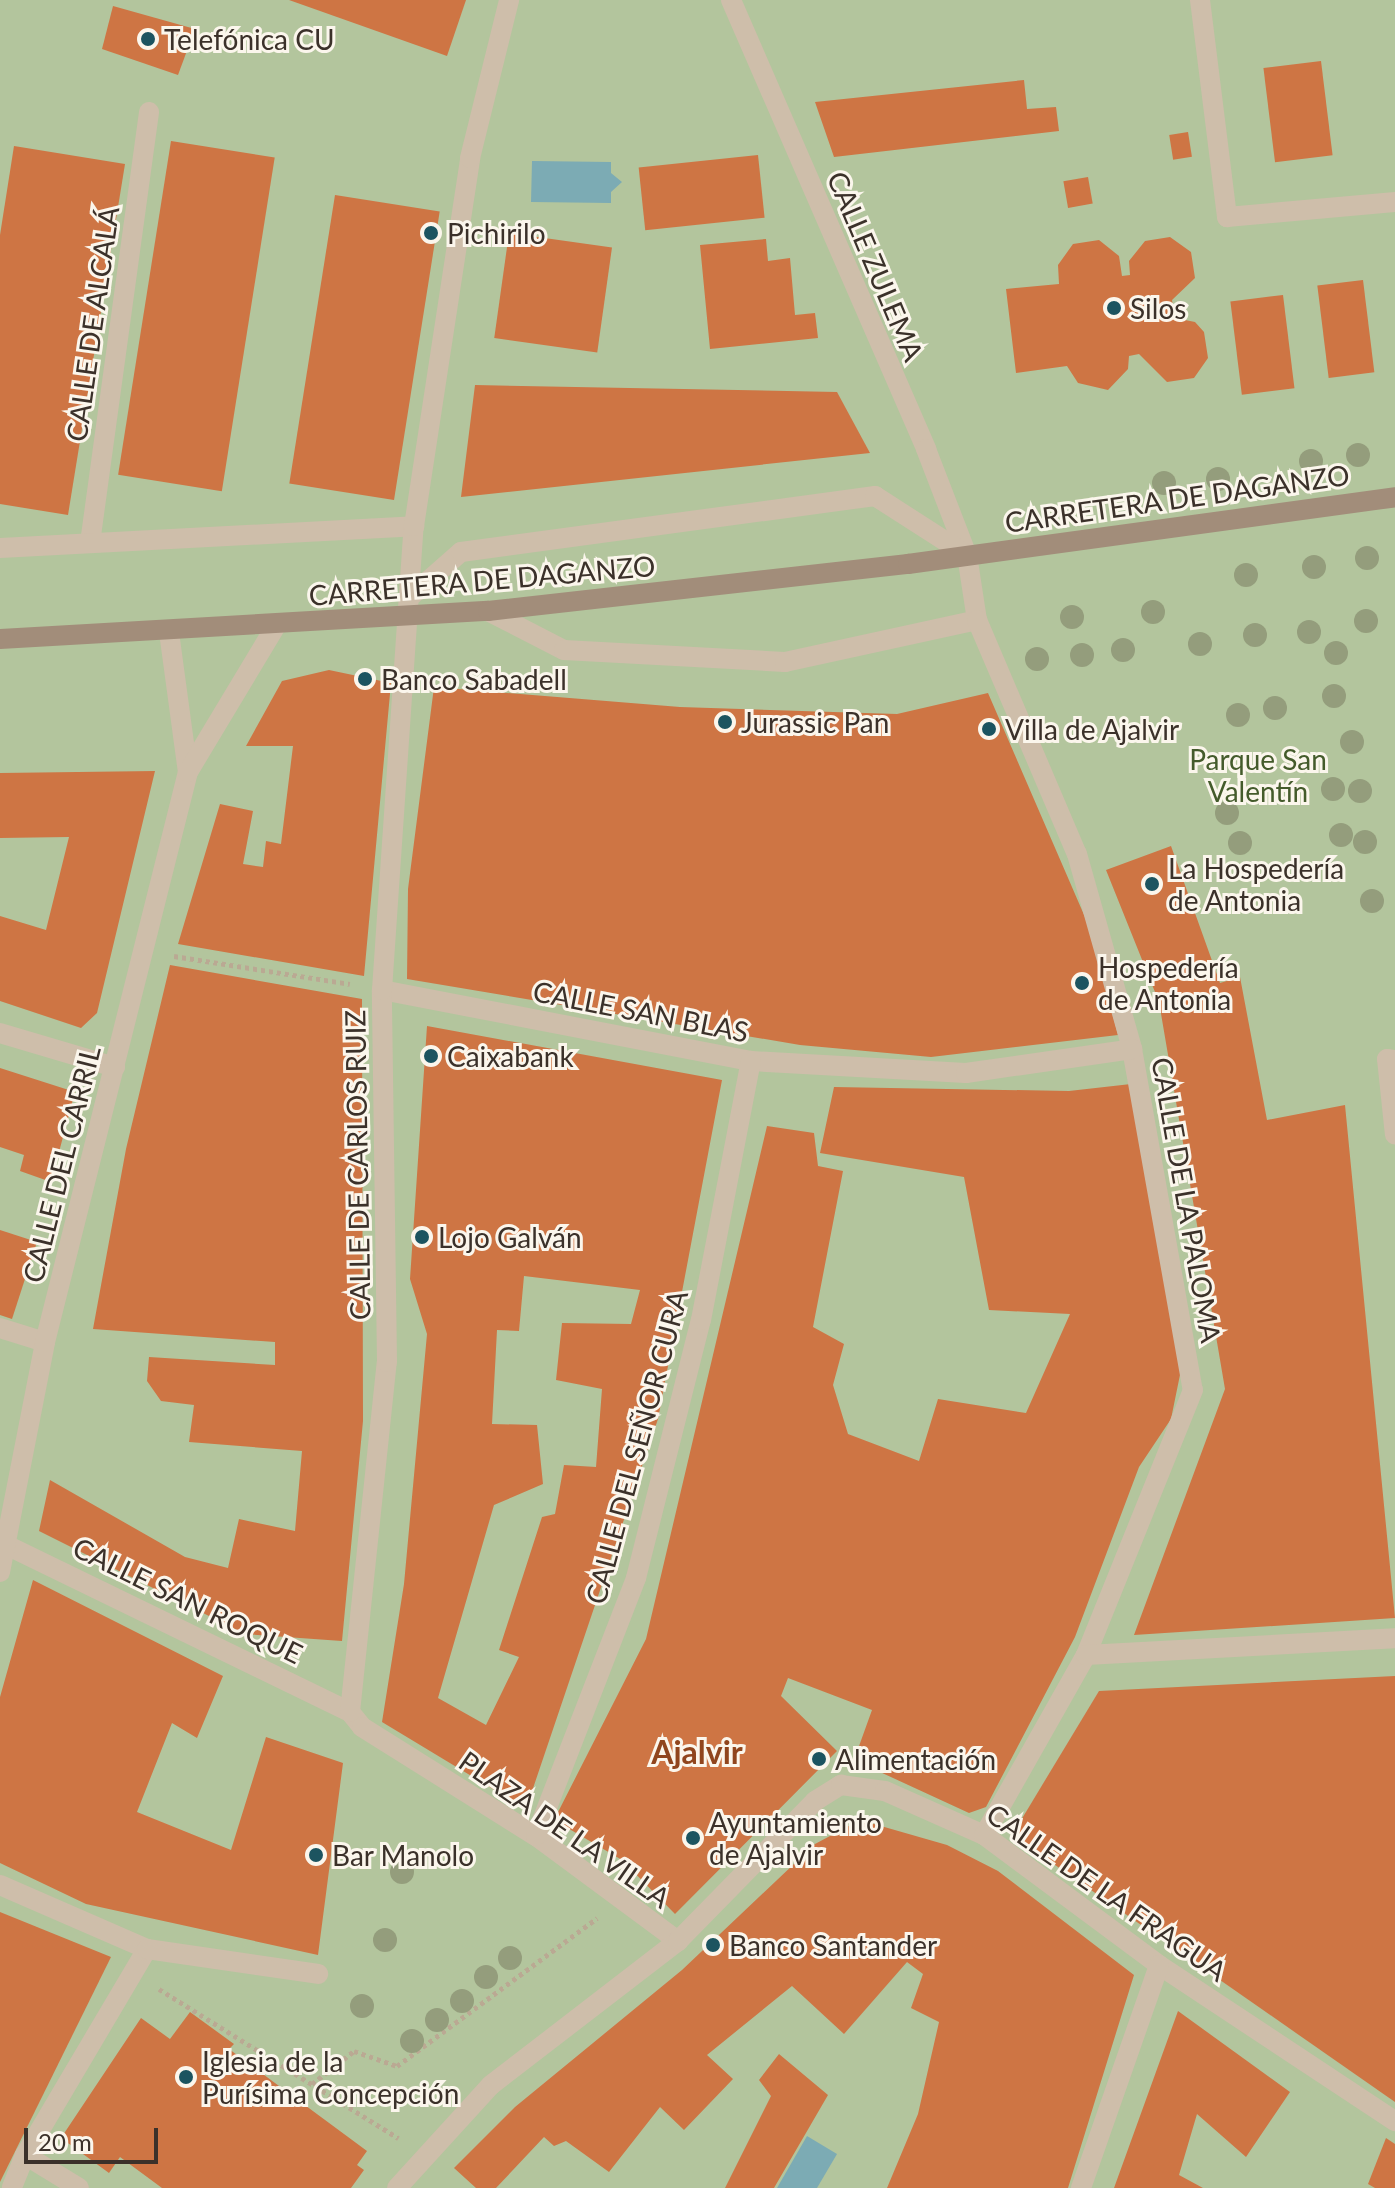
<!DOCTYPE html>
<meta charset="utf-8">
<style>
body{margin:0}
#map{position:relative;width:1395px;height:2188px;overflow:hidden;background:#f5eddf;font-family:Lato,sans-serif}
div>[style]{position:absolute}
[style*='--x']{left:calc(var(--x)*1px);top:calc(var(--y)*1px);width:calc(var(--w)*1px);rotate:calc(var(--a)*1deg)}
.green>*{inset:0;background:#b3c59d;transform-origin:0 0}
.water>*{inset:0;background:#7cabb4}
.building>*{inset:0;background:#ce7544;transform-origin:0 0}
.path>*{height:5px;margin-top:-2.5px;transform-origin:0;background:repeating-linear-gradient(90deg,#baa993 0 4px,transparent 0 8px)}
.lane>*{height:20px;margin:-10px;padding:0 10px;transform-origin:10px;border-radius:10px;background:#cebeaa}
.street>*{height:20px;margin:-10px;padding:0 10px;transform-origin:10px;border-radius:10px;background:#cebeaa}
.secondary>*{height:20px;margin:-10px;padding:0 10px;transform-origin:10px;border-radius:10px;background:#a28d7a}
.trees>*{width:24px;height:24px;margin:-12px;border-radius:50%;background:#949d7c}
.dots>*{width:22px;height:22px;translate:-50% -50%;box-sizing:border-box;border:4px solid #fbf6ec;border-radius:50%}
span{translate:-50% -50%;white-space:nowrap;text-align:center;line-height:1.15;-webkit-text-stroke:6px #fbf6ec;paint-order:stroke}
.poi-label{font-size:28px;color:#3b312a}
.left{translate:0 -50%;text-align:left}
.street-label{font-size:28px;color:#3b312a}
.park-label{font-size:28px;color:#445b2b}
.quarter-label{font-size:32px;color:#90451d;font-weight:700}
.scale{position:absolute;left:24px;top:2128px;width:134px;height:36px;box-sizing:border-box;border:4px solid #3b312a;border-top:0;padding-left:10px;font-size:24px;line-height:28px;white-space:nowrap;color:#3b312a;-webkit-text-stroke:6px #fbf6ec;paint-order:stroke}
</style>
<div id="map">
<div class="green">
<i style="left:0;top:0;width:1395px;height:2188px"></i>
</div>
<div class="water">
<i style="clip-path:polygon(532px 161px,611px 162px,611px 173px,622px 182px,611px 192px,611px 203px,531px 202px)"></i>
<i style="clip-path:polygon(807px 2136px,837px 2154px,817px 2188px,777px 2188px)"></i>
</div>
<div class="building">
<i style="clip-path:polygon(289px 0,466px 0,447px 56px)"></i>
<i style="clip-path:polygon(113px 6px,195px 29px,178px 75px,102px 49px)"></i>
<i style="left:1321px;top:61px;width:95px;height:58px;rotate:83deg"></i>
<i style="clip-path:polygon(1024px 80px,1027px 109px,1056px 107px,1059px 131px,834px 157px,815px 102px)"></i>
<i style="left:1188px;top:132px;width:25px;height:19px;rotate:81deg"></i>
<i style="left:171px;top:141px;width:105px;height:338px;rotate:9deg"></i>
<i style="clip-path:polygon(14px 146px,125px 164px,68px 515px,0 504px,0 235px)"></i>
<i style="left:758px;top:155px;width:63px;height:120px;rotate:84deg"></i>
<i style="left:1088px;top:177px;width:27px;height:25px;rotate:80deg"></i>
<i style="left:335px;top:195px;width:106px;height:292px;rotate:9deg"></i>
<i style="left:509px;top:233px;width:104px;height:106px;rotate:8deg"></i>
<i style="clip-path:polygon(1170px 237px,1191px 252px,1195px 278px,1172px 300px,1175px 318px,1195px 322px,1204px 332px,1208px 358px,1194px 378px,1167px 382px,1139px 354px,1129px 356px,1128px 369px,1108px 390px,1078px 383px,1067px 366px,1016px 373px,1006px 289px,1059px 284px,1058px 265px,1073px 244px,1099px 240px,1119px 256px,1122px 276px,1130px 275px,1129px 261px,1145px 241px)"></i>
<i style="clip-path:polygon(766px 239px,768px 261px,790px 258px,795px 315px,815px 313px,818px 338px,710px 349px,700px 245px)"></i>
<i style="left:1363px;top:280px;width:93px;height:46px;rotate:83deg"></i>
<i style="left:1283px;top:295px;width:94px;height:53px;rotate:83deg"></i>
<i style="clip-path:polygon(475px 385px,837px 392px,870px 453px,461px 497px)"></i>
<i style="clip-path:polygon(329px 670px,391px 683px,364px 976px,178px 944px,220px 804px,253px 811px,243px 864px,263px 867px,266px 841px,281px 844px,293px 746px,246px 746px,282px 681px)"></i>
<i style="clip-path:polygon(434px 687px,680px 707px,897px 714px,988px 693px,1091px 931px,1118px 1035px,931px 1057px,800px 1045px,407px 979px,408px 889px)"></i>
<i style="clip-path:polygon(155px 771px,97px 1013px,81px 1028px,0 1001px,0 916px,46px 930px,69px 837px,0 838px,0 773px)"></i>
<i style="clip-path:polygon(1171px 846px,1220px 983px,1240px 977px,1267px 1120px,1345px 1105px,1395px 1618px,1134px 1635px,1225px 1389px,1159px 1002px,1106px 870px)"></i>
<i style="clip-path:polygon(170px 965px,362px 999px,363px 1421px,342px 1641px,245px 1634px,39px 1531px,50px 1480px,185px 1557px,228px 1568px,239px 1519px,295px 1531px,302px 1451px,189px 1442px,194px 1405px,161px 1401px,147px 1381px,149px 1357px,275px 1365px,275px 1342px,93px 1329px,126px 1149px)"></i>
<i style="clip-path:polygon(evenodd,427px 1026px,722px 1080px,658px 1419px,526px 1809px,382px 1722px,404px 1584px,427px 1334px,410px 1279px,427px 1026px,524px 1276px,640px 1290px,631px 1324px,562px 1323px,556px 1380px,602px 1389px,596px 1467px,564px 1465px,555px 1514px,542px 1517px,499px 1650px,519px 1657px,486px 1725px,438px 1698px,494px 1505px,543px 1484px,537px 1425px,492px 1424px,497px 1330px,519px 1331px,524px 1276px)"></i>
<i style="clip-path:polygon(0 1068px,75px 1092px,51px 1182px,20px 1171px,24px 1155px,0 1147px)"></i>
<i style="clip-path:polygon(1131px 1084px,1182px 1365px,1171px 1419px,1139px 1467px,1075px 1637px,986px 1807px,969px 1813px,854px 1760px,872px 1710px,788px 1678px,781px 1696px,837px 1751px,675px 1914px,622px 1860px,554px 1820px,646px 1639px,767px 1126px,814px 1133px,818px 1166px,843px 1171px,813px 1327px,844px 1344px,833px 1385px,848px 1434px,919px 1461px,938px 1399px,1026px 1413px,1070px 1314px,989px 1310px,964px 1177px,820px 1153px,834px 1087px,1069px 1091px)"></i>
<i style="clip-path:polygon(0 1230px,37px 1242px,12px 1319px,0 1315px)"></i>
<i style="clip-path:polygon(33px 1580px,223px 1676px,197px 1738px,172px 1723px,137px 1812px,231px 1850px,266px 1737px,343px 1763px,318px 1955px,86px 1904px,0 1863px,0 1697px)"></i>
<i style="clip-path:polygon(1395px 1676px,1395px 2102px,1012px 1835px,1099px 1691px)"></i>
<i style="clip-path:polygon(860px 1820px,947px 1845px,998px 1871px,1134px 1975px,1068px 2188px,887px 2188px,918px 2114px,939px 2022px,911px 2008px,923px 1974px,907px 1962px,844px 2034px,792px 1986px,707px 2055px,733px 2079px,684px 2130px,660px 2107px,609px 2172px,566px 2141px,554px 2146px,544px 2137px,496px 2188px,476px 2188px,454px 2168px,515px 2107px,682px 1970px,815px 1844px)"></i>
<i style="clip-path:polygon(0 1912px,111px 1957px,0 2182px)"></i>
<i style="clip-path:polygon(1178px 2011px,1290px 2092px,1246px 2157px,1197px 2114px,1179px 2175px,1203px 2188px,1114px 2188px)"></i>
<i style="clip-path:polygon(190px 2012px,234px 2044px,229px 2049px,367px 2151px,357px 2165px,364px 2170px,351px 2188px,162px 2188px,120px 2157px,109px 2173px,61px 2138px,141px 2018px,170px 2039px)"></i>
<i style="clip-path:polygon(779px 2054px,828px 2095px,774px 2188px,725px 2188px,771px 2096px,759px 2080px)"></i>
<i style="clip-path:polygon(1386px 2138px,1395px 2144px,1395px 2188px,1375px 2188px,1368px 2184px)"></i>
</div>
<div class="path">
<i style="--x:174;--y:956;--w:178;--a:9"></i>
<i style="--x:159;--y:1989;--w:282;--a:31.9"></i>
<i style="--x:312;--y:2084;--w:53;--a:-38.2"></i>
<i style="--x:354;--y:2051;--w:46;--a:19.2"></i>
<i style="--x:397;--y:2066;--w:249;--a:-36.5"></i>
</div>
<div class="lane">
<i style="--x:488;--y:611;--w:85;--a:27.2"></i>
<i style="--x:564;--y:650;--w:221;--a:3.1"></i>
<i style="--x:785;--y:662;--w:197;--a:-12.3"></i>
</div>
<div class="street">
<i style="--x:731;--y:0;--w:490;--a:66.5"></i>
<i style="--x:926;--y:449;--w:114;--a:68.9"></i>
<i style="--x:967;--y:555;--w:66;--a:81.3"></i>
<i style="--x:977;--y:620;--w:254;--a:66.9"></i>
<i style="--x:1077;--y:854;--w:203;--a:74.2"></i>
<i style="--x:1132;--y:1049;--w:346;--a:79.9"></i>
<i style="--x:1193;--y:1390;--w:286;--a:112"></i>
<i style="--x:1086;--y:1655;--w:207;--a:119.5"></i>
<i style="--x:1200;--y:0;--w:219;--a:82.9"></i>
<i style="--x:1227;--y:217;--w:169;--a:-5.1"></i>
<i style="--x:90;--y:543;--w:435;--a:-82.2"></i>
<i style="--x:0;--y:548;--w:415;--a:-3"></i>
<i style="--x:412;--y:595;--w:65;--a:-41.3"></i>
<i style="--x:461;--y:552;--w:418;--a:-7.7"></i>
<i style="--x:875;--y:496;--w:109;--a:32.7"></i>
<i style="--x:169;--y:632;--w:141;--a:82.3"></i>
<i style="--x:382;--y:990;--w:376;--a:10.9"></i>
<i style="--x:751;--y:1061;--w:215;--a:3.2"></i>
<i style="--x:966;--y:1073;--w:168;--a:-8.2"></i>
<i style="--x:0;--y:1033;--w:120;--a:16.5"></i>
<i style="--x:1395;--y:1060;--w:8;--a:-173"></i>
<i style="--x:1387;--y:1059;--w:76;--a:84"></i>
<i style="--x:0;--y:1328;--w:47;--a:17.3"></i>
<i style="--x:0;--y:1542;--w:389;--a:25.9"></i>
<i style="--x:350;--y:1712;--w:19;--a:51"></i>
<i style="--x:362;--y:1727;--w:205;--a:32.1"></i>
<i style="--x:536;--y:1836;--w:177;--a:36.5"></i>
<i style="--x:0;--y:1572;--w:234;--a:-78.9"></i>
<i style="--x:45;--y:1342;--w:588;--a:-75.92"></i>
<i style="--x:188;--y:772;--w:169;--a:-59"></i>
<i style="--x:1086;--y:1655;--w:309;--a:-3.1"></i>
<i style="--x:350;--y:1712;--w:352;--a:-84"></i>
<i style="--x:387;--y:1362;--w:372;--a:-90.8"></i>
<i style="--x:382;--y:990;--w:465;--a:-86.1"></i>
<i style="--x:414;--y:526;--w:372;--a:-81.3"></i>
<i style="--x:470;--y:158;--w:163;--a:-76.1"></i>
<i style="--x:536;--y:1836;--w:277;--a:-68.8"></i>
<i style="--x:636;--y:1578;--w:266;--a:-75.9"></i>
<i style="--x:701;--y:1320;--w:264;--a:-79.1"></i>
<i style="--x:0;--y:1885;--w:160;--a:23.5"></i>
<i style="--x:147;--y:1949;--w:239;--a:120.6"></i>
<i style="--x:25;--y:2155;--w:35;--a:112"></i>
<i style="--x:147;--y:1949;--w:173;--a:8.3"></i>
<i style="--x:25;--y:2155;--w:63;--a:31.4"></i>
<i style="--x:397;--y:2188;--w:139;--a:-47.6"></i>
<i style="--x:491;--y:2085;--w:236;--a:-37.6"></i>
<i style="--x:678;--y:1941;--w:196;--a:-45.6"></i>
<i style="--x:815;--y:1801;--w:31;--a:-32"></i>
<i style="--x:841;--y:1785;--w:44;--a:7.8"></i>
<i style="--x:885;--y:1791;--w:108;--a:24"></i>
<i style="--x:984;--y:1835;--w:218;--a:36.6"></i>
<i style="--x:1159;--y:1965;--w:283;--a:33.5"></i>
<i style="--x:1081;--y:2188;--w:236;--a:-70.7"></i>
</div>
<div class="secondary">
<i style="--x:0;--y:639;--w:489;--a:-3.3"></i>
<i style="--x:488;--y:611;--w:423;--a:-6.4"></i>
<i style="--x:908;--y:564;--w:492;--a:-7.8"></i>
</div>
<div class="trees">
<i style="left:1358px;top:455px"></i>
<i style="left:1311px;top:461px"></i>
<i style="left:1218px;top:479px"></i>
<i style="left:1164px;top:483px"></i>
<i style="left:1367px;top:558px"></i>
<i style="left:1314px;top:567px"></i>
<i style="left:1246px;top:575px"></i>
<i style="left:1153px;top:612px"></i>
<i style="left:1072px;top:617px"></i>
<i style="left:1366px;top:621px"></i>
<i style="left:1309px;top:632px"></i>
<i style="left:1255px;top:635px"></i>
<i style="left:1200px;top:644px"></i>
<i style="left:1123px;top:650px"></i>
<i style="left:1336px;top:653px"></i>
<i style="left:1082px;top:655px"></i>
<i style="left:1037px;top:659px"></i>
<i style="left:1334px;top:696px"></i>
<i style="left:1275px;top:708px"></i>
<i style="left:1238px;top:715px"></i>
<i style="left:1352px;top:742px"></i>
<i style="left:1333px;top:789px"></i>
<i style="left:1360px;top:791px"></i>
<i style="left:1227px;top:813px"></i>
<i style="left:1341px;top:835px"></i>
<i style="left:1365px;top:842px"></i>
<i style="left:1240px;top:843px"></i>
<i style="left:1372px;top:901px"></i>
<i style="left:402px;top:1872px"></i>
<i style="left:385px;top:1940px"></i>
<i style="left:510px;top:1958px"></i>
<i style="left:486px;top:1977px"></i>
<i style="left:462px;top:2001px"></i>
<i style="left:362px;top:2006px"></i>
<i style="left:437px;top:2020px"></i>
<i style="left:412px;top:2041px"></i>
</div>
<div class="dots">
<i style="left:148px;top:39px;background:#1c5460"></i>
<i style="left:431px;top:233px;background:#1c5460"></i>
<i style="left:1114px;top:308px;background:#1c5460"></i>
<i style="left:365px;top:679px;background:#1c5460"></i>
<i style="left:725px;top:722px;background:#1c5460"></i>
<i style="left:989px;top:729px;background:#1c5460"></i>
<i style="left:1152px;top:884px;background:#1c5460"></i>
<i style="left:1082px;top:983px;background:#1c5460"></i>
<i style="left:431px;top:1056px;background:#1c5460"></i>
<i style="left:422px;top:1237px;background:#1c5460"></i>
<i style="left:819px;top:1759px;background:#1c5460"></i>
<i style="left:693px;top:1838px;background:#1c5460"></i>
<i style="left:316px;top:1855px;background:#1c5460"></i>
<i style="left:713px;top:1945px;background:#1c5460"></i>
<i style="left:186px;top:2077px;background:#1c5460"></i>
</div>
<div class="poi-label">
<span class="left" style="left:164px;top:39px">Telefónica CU</span>
<span class="left" style="left:447px;top:233px">Pichirilo</span>
<span class="left" style="left:1130px;top:308px">Silos</span>
<span class="left" style="left:381px;top:679px">Banco Sabadell</span>
<span class="left" style="left:741px;top:722px">Jurassic Pan</span>
<span class="left" style="left:1005px;top:729px">Villa de Ajalvir</span>
<span class="left" style="left:1168px;top:884px">La Hospedería<br>de Antonia</span>
<span class="left" style="left:1098px;top:983px">Hospedería<br>de Antonia</span>
<span class="left" style="left:447px;top:1056px">Caixabank</span>
<span class="left" style="left:438px;top:1237px">Lojo Galván</span>
<span class="left" style="left:835px;top:1759px">Alimentación</span>
<span class="left" style="left:709px;top:1838px">Ayuntamiento<br>de Ajalvir</span>
<span class="left" style="left:332px;top:1855px">Bar Manolo</span>
<span class="left" style="left:729px;top:1945px">Banco Santander</span>
<span class="left" style="left:202px;top:2077px">Iglesia de la<br>Purísima Concepción</span>
</div>
<div class="street-label">
<span style="left:876px;top:266px;rotate:67deg">CALLE ZULEMA</span>
<span style="left:92px;top:324px;rotate:-82deg">CALLE DE ALCALÁ</span>
<span style="left:1177px;top:498px;rotate:-8deg">CARRETERA DE DAGANZO</span>
<span style="left:482px;top:580px;rotate:-5deg">CARRETERA DE DAGANZO</span>
<span style="left:641px;top:1011px;rotate:11deg">CALLE SAN BLAS</span>
<span style="left:61px;top:1164px;rotate:-76deg">CALLE DEL CARRIL</span>
<span style="left:357px;top:1165px;rotate:-91deg">CALLE DE CARLOS RUIZ</span>
<span style="left:1187px;top:1200px;rotate:80deg">CALLE DE LA PALOMA</span>
<span style="left:636px;top:1447px;rotate:-75deg">CALLE DEL SEÑOR CURA</span>
<span style="left:188px;top:1600px;rotate:26deg">CALLE SAN ROQUE</span>
<span style="left:565px;top:1829px;rotate:35deg">PLAZA DE LA VILLA</span>
<span style="left:1107px;top:1892px;rotate:35deg">CALLE DE LA FRAGUA</span>
</div>
<div class="park-label">
<span style="left:1258px;top:775px">Parque San<br>Valentín</span>
</div>
<div class="quarter-label">
<span style="left:697px;top:1752px">Ajalvir</span>
</div>
<div class="scale">20 m</div>
</div>
